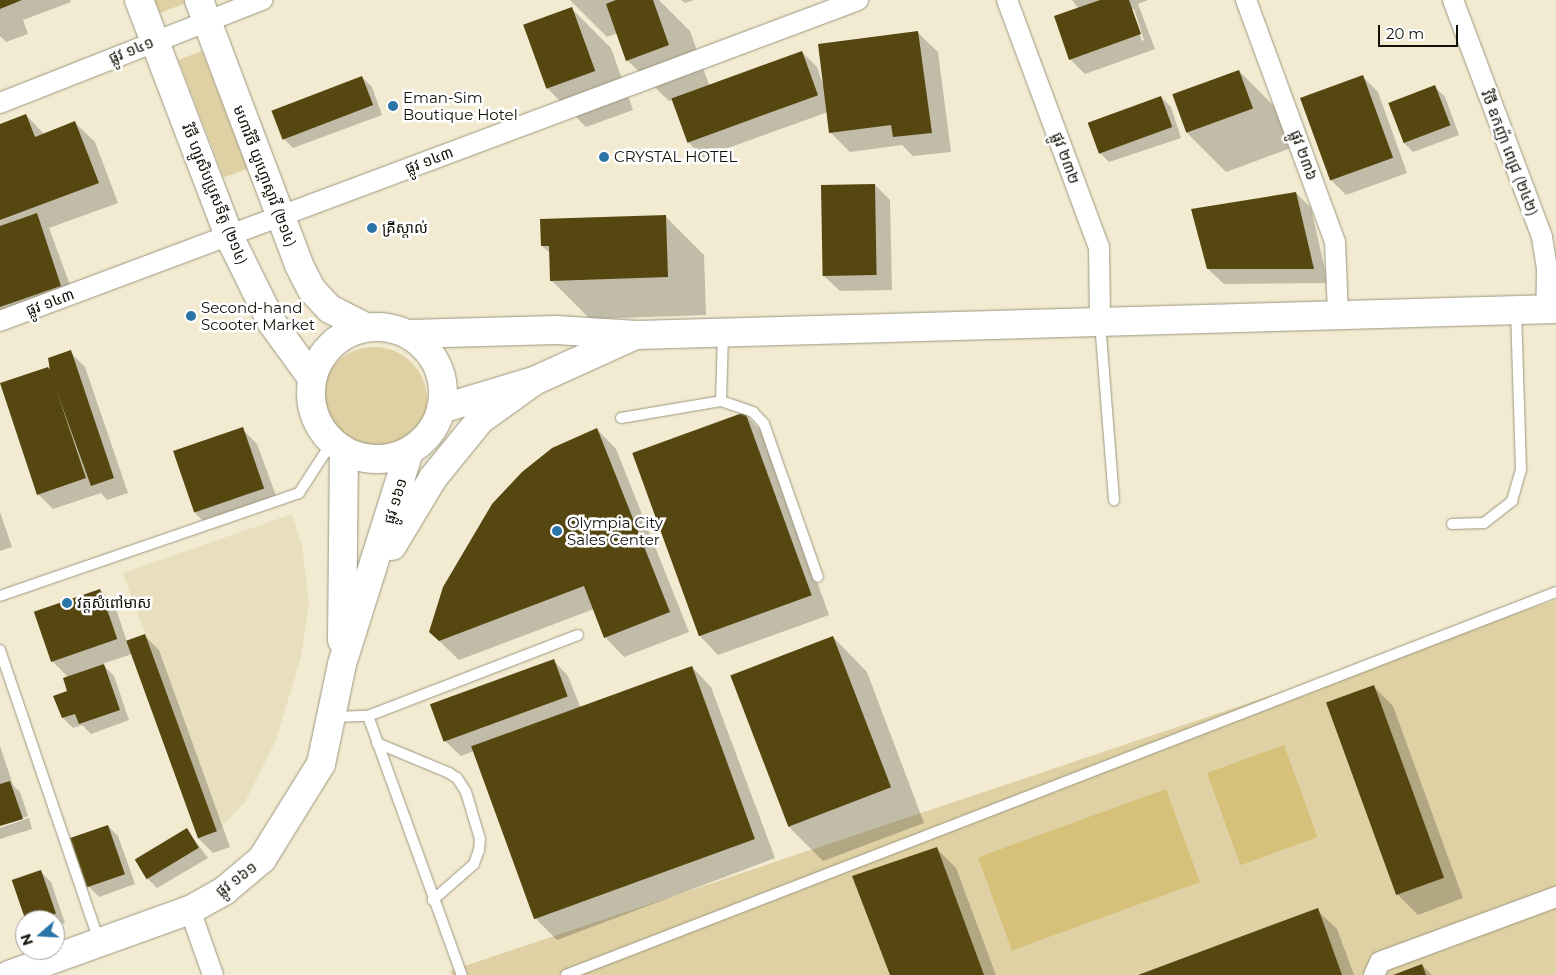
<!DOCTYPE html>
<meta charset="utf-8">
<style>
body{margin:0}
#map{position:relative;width:1556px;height:975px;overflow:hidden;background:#f2ebd2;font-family:Montserrat,"Noto Sans Khmer",sans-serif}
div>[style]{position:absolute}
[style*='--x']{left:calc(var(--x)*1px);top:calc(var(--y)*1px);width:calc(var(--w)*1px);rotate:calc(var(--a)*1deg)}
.built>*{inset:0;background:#e8dfbf}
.green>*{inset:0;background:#dfd1a4;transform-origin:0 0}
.round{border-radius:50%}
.water>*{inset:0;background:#d5c17a;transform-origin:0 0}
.shadow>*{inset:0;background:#0003}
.building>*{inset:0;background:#55470f;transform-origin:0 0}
.roads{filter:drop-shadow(0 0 1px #9c967f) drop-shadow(0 0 1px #9c967f)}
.lane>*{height:10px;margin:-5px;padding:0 5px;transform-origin:5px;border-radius:5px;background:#fff}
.street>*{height:20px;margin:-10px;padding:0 10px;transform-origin:10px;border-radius:10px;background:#fff}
.secondary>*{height:28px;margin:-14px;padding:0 14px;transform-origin:14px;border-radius:14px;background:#fff}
.secondary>.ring{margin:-14px;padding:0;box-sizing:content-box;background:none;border:28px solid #fff;border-radius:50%}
.dots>*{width:14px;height:14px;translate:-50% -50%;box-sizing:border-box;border:2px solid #fff;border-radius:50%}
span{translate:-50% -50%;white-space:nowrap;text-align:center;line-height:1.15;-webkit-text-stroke:5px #fff;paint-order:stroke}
.street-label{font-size:15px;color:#131008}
.poi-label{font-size:15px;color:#131008}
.left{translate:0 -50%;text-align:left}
.north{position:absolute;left:15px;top:910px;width:50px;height:50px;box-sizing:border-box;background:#fff;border:1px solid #a19f9c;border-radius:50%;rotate:251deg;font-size:14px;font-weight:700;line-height:20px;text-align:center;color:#131008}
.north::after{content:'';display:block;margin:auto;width:18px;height:22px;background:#2b74a8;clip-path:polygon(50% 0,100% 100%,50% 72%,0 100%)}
.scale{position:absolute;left:1378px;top:25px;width:80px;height:22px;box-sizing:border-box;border:2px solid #131008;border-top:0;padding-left:6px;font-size:15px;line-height:18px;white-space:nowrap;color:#131008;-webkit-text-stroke:4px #fff;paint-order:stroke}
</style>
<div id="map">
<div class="built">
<i style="clip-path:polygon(292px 514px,302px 545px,309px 602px,301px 657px,276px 740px,245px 802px,216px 832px,123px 573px)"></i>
</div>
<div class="green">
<i style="clip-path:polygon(155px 0,184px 0,186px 3px,160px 13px)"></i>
<i style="left:202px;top:51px;width:126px;height:25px;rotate:69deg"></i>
<i class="round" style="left:321px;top:347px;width:106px;height:106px"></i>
<i style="clip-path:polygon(1556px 600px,1556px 975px,452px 975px,450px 971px)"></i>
</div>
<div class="water">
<i style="left:1284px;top:745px;width:98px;height:82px;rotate:70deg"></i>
<i style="left:1166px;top:789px;width:99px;height:200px;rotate:70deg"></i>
</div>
<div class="shadow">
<i style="clip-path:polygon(0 0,70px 0,71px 2px,23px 20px,28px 34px,6px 42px,0 36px)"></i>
<i style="clip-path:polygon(570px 0,659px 0,690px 31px,709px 85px,802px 52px,817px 67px,823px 84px,918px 33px,938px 52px,951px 152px,913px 156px,902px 145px,850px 152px,830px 132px,828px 112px,703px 157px,688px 142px,673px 100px,669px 101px,627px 60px,618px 33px,607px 37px)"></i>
<i style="clip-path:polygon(681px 0,694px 0,685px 3px)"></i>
<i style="clip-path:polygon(evenodd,1072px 0,1148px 0,1138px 4px,1155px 49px,1085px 74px,1070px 59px,1079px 9px,1072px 0,1131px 9px,1134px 9px,1144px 40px,1142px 41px,1131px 9px)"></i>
<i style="clip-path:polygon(572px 9px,611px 48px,633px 110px,586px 127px,547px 88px,525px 26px)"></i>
<i style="clip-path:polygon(1239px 71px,1278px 110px,1291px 148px,1226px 172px,1187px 133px)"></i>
<i style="clip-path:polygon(362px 77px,372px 87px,382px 115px,293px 148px,283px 138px)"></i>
<i style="clip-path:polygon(1363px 77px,1378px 92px,1407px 173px,1346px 195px,1331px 180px)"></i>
<i style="clip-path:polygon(1435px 87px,1445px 97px,1459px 135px,1413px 152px,1403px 142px)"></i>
<i style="clip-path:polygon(1161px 97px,1171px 107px,1181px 138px,1109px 162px,1099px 152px)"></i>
<i style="clip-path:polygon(26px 115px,44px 134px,75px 123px,95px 142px,118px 203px,49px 228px,76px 301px,0 324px,0 125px)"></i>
<i style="clip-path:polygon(875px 185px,890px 200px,892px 290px,840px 291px,824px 276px)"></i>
<i style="clip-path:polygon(1296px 193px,1311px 208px,1328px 283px,1224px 284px,1208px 269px)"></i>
<i style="clip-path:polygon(665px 216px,704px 255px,706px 315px,590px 319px,551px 280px,551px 254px,542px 246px)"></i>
<i style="clip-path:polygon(70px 352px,85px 367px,128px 493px,107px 500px,101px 493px,53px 509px,38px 494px,1px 384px,51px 367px)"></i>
<i style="clip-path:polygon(745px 414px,764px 434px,829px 615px,718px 655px,699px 635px)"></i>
<i style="clip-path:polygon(242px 429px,257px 444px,279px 504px,210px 528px,195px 513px)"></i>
<i style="clip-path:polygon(597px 429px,616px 449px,689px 632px,624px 657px,605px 637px,594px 609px,459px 660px,430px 632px)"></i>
<i style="clip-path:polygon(0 512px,12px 547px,0 551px)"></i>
<i style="clip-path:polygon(100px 590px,115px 606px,127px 642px,144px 635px,159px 650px,230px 847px,213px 853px,198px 838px,132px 654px,102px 664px,114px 676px,129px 720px,91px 734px,82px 725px,73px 728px,63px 718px,69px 678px,52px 661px,36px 613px)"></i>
<i style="clip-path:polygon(833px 637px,867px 672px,924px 823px,823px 861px,788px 826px)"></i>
<i style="clip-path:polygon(553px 660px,568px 676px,581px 709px,692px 667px,711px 687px,775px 858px,557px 940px,537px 920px,474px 751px,461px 756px,445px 741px)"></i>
<i style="clip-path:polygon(1373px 686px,1393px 706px,1463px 898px,1418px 915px,1398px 895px)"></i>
<i style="clip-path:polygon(0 746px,13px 785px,20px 792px,28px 816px,0 825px)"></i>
<i style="clip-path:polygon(29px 818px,32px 829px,0 839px,0 828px)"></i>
<i style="clip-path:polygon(108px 826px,118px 836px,135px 884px,99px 897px,89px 887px)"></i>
<i style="clip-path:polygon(187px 830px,208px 858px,157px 888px,147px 878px)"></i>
<i style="clip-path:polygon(936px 848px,956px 868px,996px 975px,891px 975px)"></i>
<i style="clip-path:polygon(41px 872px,51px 882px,65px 923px,55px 927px,55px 920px,27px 920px,14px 881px)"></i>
<i style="clip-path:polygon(1317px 910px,1337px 929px,1354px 975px,1141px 975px)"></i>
<i style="clip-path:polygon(1422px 965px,1432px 975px,1396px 975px)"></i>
</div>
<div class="building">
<i style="clip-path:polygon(0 0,22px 0,0 9px)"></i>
<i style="clip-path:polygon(616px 0,653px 0,669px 45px,626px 61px,606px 4px)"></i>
<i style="clip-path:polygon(1100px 0,1129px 0,1141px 34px,1069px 60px,1054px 16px)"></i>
<i style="left:572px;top:7px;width:68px;height:52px;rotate:70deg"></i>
<i style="clip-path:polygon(918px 31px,932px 133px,893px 137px,891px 125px,829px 133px,818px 44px)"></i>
<i style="left:802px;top:51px;width:47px;height:139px;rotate:70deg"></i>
<i style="left:1239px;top:70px;width:41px;height:71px;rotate:70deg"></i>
<i style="left:1363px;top:75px;width:88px;height:67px;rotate:70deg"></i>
<i style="left:362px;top:76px;width:31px;height:97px;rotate:69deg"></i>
<i style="left:1435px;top:85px;width:43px;height:50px;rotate:69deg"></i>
<i style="left:1161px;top:96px;width:33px;height:78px;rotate:70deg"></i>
<i style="clip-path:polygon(26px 114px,35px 137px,75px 121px,99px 183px,0 220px,0 124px)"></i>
<i style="left:875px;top:184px;width:91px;height:54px;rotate:89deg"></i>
<i style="clip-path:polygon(1296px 192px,1314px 269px,1207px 269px,1191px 209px)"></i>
<i style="clip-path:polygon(37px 213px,61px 286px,0 307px,0 226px)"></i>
<i style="clip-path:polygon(666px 215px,668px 277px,550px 281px,549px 246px,541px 246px,540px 219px)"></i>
<i style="clip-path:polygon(71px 350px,114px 478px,91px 486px,57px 392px,86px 478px,37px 495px,0 383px,48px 367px,50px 370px,48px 358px)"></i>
<i style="left:745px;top:412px;width:195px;height:120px;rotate:70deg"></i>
<i style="left:243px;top:427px;width:65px;height:74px;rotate:71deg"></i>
<i style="clip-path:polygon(597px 428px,670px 612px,604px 638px,584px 586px,439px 641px,429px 632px,443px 587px,492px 504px,522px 472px,552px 448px)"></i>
<i style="left:100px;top:589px;width:53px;height:70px;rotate:71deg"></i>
<i style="left:145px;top:634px;width:210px;height:20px;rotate:70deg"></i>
<i style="left:833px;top:636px;width:162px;height:110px;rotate:69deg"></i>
<i style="left:554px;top:659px;width:40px;height:132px;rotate:70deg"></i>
<i style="clip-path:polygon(104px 664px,120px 710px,79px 724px,75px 714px,62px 718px,53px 696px,67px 691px,63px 678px)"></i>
<i style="left:692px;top:666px;width:184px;height:235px;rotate:70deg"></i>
<i style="left:1374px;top:685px;width:205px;height:51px;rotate:70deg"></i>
<i style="clip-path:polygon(10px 781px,23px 819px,0 826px,0 784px)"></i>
<i style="left:108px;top:825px;width:52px;height:40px;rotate:71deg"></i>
<i style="left:187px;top:828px;width:23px;height:61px;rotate:59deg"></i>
<i style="clip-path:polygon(937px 847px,984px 975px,890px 975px,852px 876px)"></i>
<i style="left:41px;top:870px;width:46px;height:31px;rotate:71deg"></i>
<i style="clip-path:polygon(1318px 908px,1342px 975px,1138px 975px)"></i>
<i style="clip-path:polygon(1422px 964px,1426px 975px,1393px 975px)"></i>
</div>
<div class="roads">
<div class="lane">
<i style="--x:1100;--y:322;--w:179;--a:85.5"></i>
<i style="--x:723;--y:335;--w:66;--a:91.7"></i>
<i style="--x:721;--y:401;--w:34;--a:19"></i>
<i style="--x:753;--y:412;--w:16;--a:47"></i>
<i style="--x:764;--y:424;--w:162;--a:70.6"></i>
<i style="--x:621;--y:418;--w:101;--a:-9.6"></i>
<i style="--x:1452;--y:524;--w:32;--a:-2"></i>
<i style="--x:1484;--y:523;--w:36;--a:-38"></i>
<i style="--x:1512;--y:501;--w:32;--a:-74"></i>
<i style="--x:1521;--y:470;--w:158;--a:-91.8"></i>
<i style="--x:0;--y:596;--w:316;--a:-19"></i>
<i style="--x:299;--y:493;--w:61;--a:-57.1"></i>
<i style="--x:0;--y:650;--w:307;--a:71.2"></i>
<i style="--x:368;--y:716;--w:225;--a:-21.1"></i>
<i style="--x:333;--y:717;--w:35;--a:-2"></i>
<i style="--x:368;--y:716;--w:276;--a:70.1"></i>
<i style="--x:377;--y:743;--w:78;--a:22.6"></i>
<i style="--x:449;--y:773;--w:9;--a:32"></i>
<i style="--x:457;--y:778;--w:17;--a:57"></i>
<i style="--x:466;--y:792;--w:49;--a:73.4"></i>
<i style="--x:480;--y:839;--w:11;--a:95"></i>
<i style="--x:479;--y:850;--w:15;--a:110"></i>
<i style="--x:474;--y:864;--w:55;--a:138.7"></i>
<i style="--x:566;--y:975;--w:1062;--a:-21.15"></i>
</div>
<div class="street">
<i style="--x:1007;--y:0;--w:264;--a:69.6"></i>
<i style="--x:1099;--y:247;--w:74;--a:89.2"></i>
<i style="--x:1246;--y:0;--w:258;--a:69.8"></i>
<i style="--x:1335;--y:242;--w:73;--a:87.6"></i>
<i style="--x:1453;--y:0;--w:253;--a:69.4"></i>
<i style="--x:1542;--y:237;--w:33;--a:81"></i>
<i style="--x:1547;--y:270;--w:39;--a:91"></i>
<i style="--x:0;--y:103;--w:282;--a:-21.5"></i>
<i style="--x:0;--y:321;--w:916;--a:-20.51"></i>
<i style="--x:190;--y:910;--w:69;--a:70.5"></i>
<i style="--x:1374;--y:975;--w:14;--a:-65"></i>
<i style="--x:1380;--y:962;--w:188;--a:-20.3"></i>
</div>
<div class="secondary">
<i style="--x:139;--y:0;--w:253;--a:69.1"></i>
<i style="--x:229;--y:236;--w:97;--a:63.7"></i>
<i style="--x:272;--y:323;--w:68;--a:54"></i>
<i style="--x:199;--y:0;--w:283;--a:69.3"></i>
<i style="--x:299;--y:265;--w:28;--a:63"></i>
<i style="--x:312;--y:290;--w:26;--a:47"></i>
<i style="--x:330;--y:309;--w:39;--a:27"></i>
<i class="ring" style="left:311px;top:327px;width:104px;height:104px"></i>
<i style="--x:409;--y:334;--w:147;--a:-1.6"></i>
<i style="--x:556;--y:330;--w:81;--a:3.5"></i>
<i style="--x:637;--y:335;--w:919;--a:-1.62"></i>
<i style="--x:441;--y:409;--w:97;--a:-16.8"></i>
<i style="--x:534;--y:381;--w:109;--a:-24.4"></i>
<i style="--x:392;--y:546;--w:79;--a:-58.9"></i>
<i style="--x:433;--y:478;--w:75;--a:-51"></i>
<i style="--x:480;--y:420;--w:67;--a:-35.8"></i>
<i style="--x:342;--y:640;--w:189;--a:-89.4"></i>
<i style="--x:9;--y:975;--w:192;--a:-19.8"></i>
<i style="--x:190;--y:910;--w:39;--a:-29"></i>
<i style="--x:224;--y:891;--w:50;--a:-40.1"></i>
<i style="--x:262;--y:859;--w:112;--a:-58.2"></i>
<i style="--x:321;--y:764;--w:102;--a:-78.1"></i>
<i style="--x:342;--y:664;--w:223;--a:-72.5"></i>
</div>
</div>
<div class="dots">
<i style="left:393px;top:106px;background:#2b74a8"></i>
<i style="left:604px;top:157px;background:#2b74a8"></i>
<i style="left:372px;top:228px;background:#2b74a8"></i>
<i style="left:191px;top:316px;background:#2b74a8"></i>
<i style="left:557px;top:531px;background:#2b74a8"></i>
<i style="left:67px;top:603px;background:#2b74a8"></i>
</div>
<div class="street-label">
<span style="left:131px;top:50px;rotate:-22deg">ផ្លូវ ១៤១</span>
<span style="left:1510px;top:153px;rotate:69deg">វិថី ឧកញ៉ា ពេជ្រ (២៤២)</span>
<span style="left:1304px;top:155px;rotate:70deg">ផ្លូវ ២៣៦</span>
<span style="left:1066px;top:158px;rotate:70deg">ផ្លូវ ២៣២</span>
<span style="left:429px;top:160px;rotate:-20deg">ផ្លូវ ១៤៣</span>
<span style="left:265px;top:176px;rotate:69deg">មហាវិថី យូហ្គោស្លាវី (២១៤)</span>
<span style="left:215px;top:194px;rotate:68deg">វិថី ហ្សូសិបប្រូសទីតូ (២១៤)</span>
<span style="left:50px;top:302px;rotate:-20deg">ផ្លូវ ១៤៣</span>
<span style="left:395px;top:501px;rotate:-73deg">ផ្លូវ ១៦១</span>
<span style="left:236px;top:879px;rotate:-37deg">ផ្លូវ ១៦១</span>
</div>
<div class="poi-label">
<span class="left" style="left:403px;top:106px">Eman-Sim<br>Boutique Hotel</span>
<span class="left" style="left:614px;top:157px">CRYSTAL HOTEL</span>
<span class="left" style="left:382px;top:228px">គ្រីស្តាល់</span>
<span class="left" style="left:201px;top:316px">Second-hand<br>Scooter Market</span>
<span class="left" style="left:567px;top:531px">Olympia City<br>Sales Center</span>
<span class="left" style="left:77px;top:603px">វត្តសំពៅមាស</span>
</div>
<div class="north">N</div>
<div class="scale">20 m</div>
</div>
